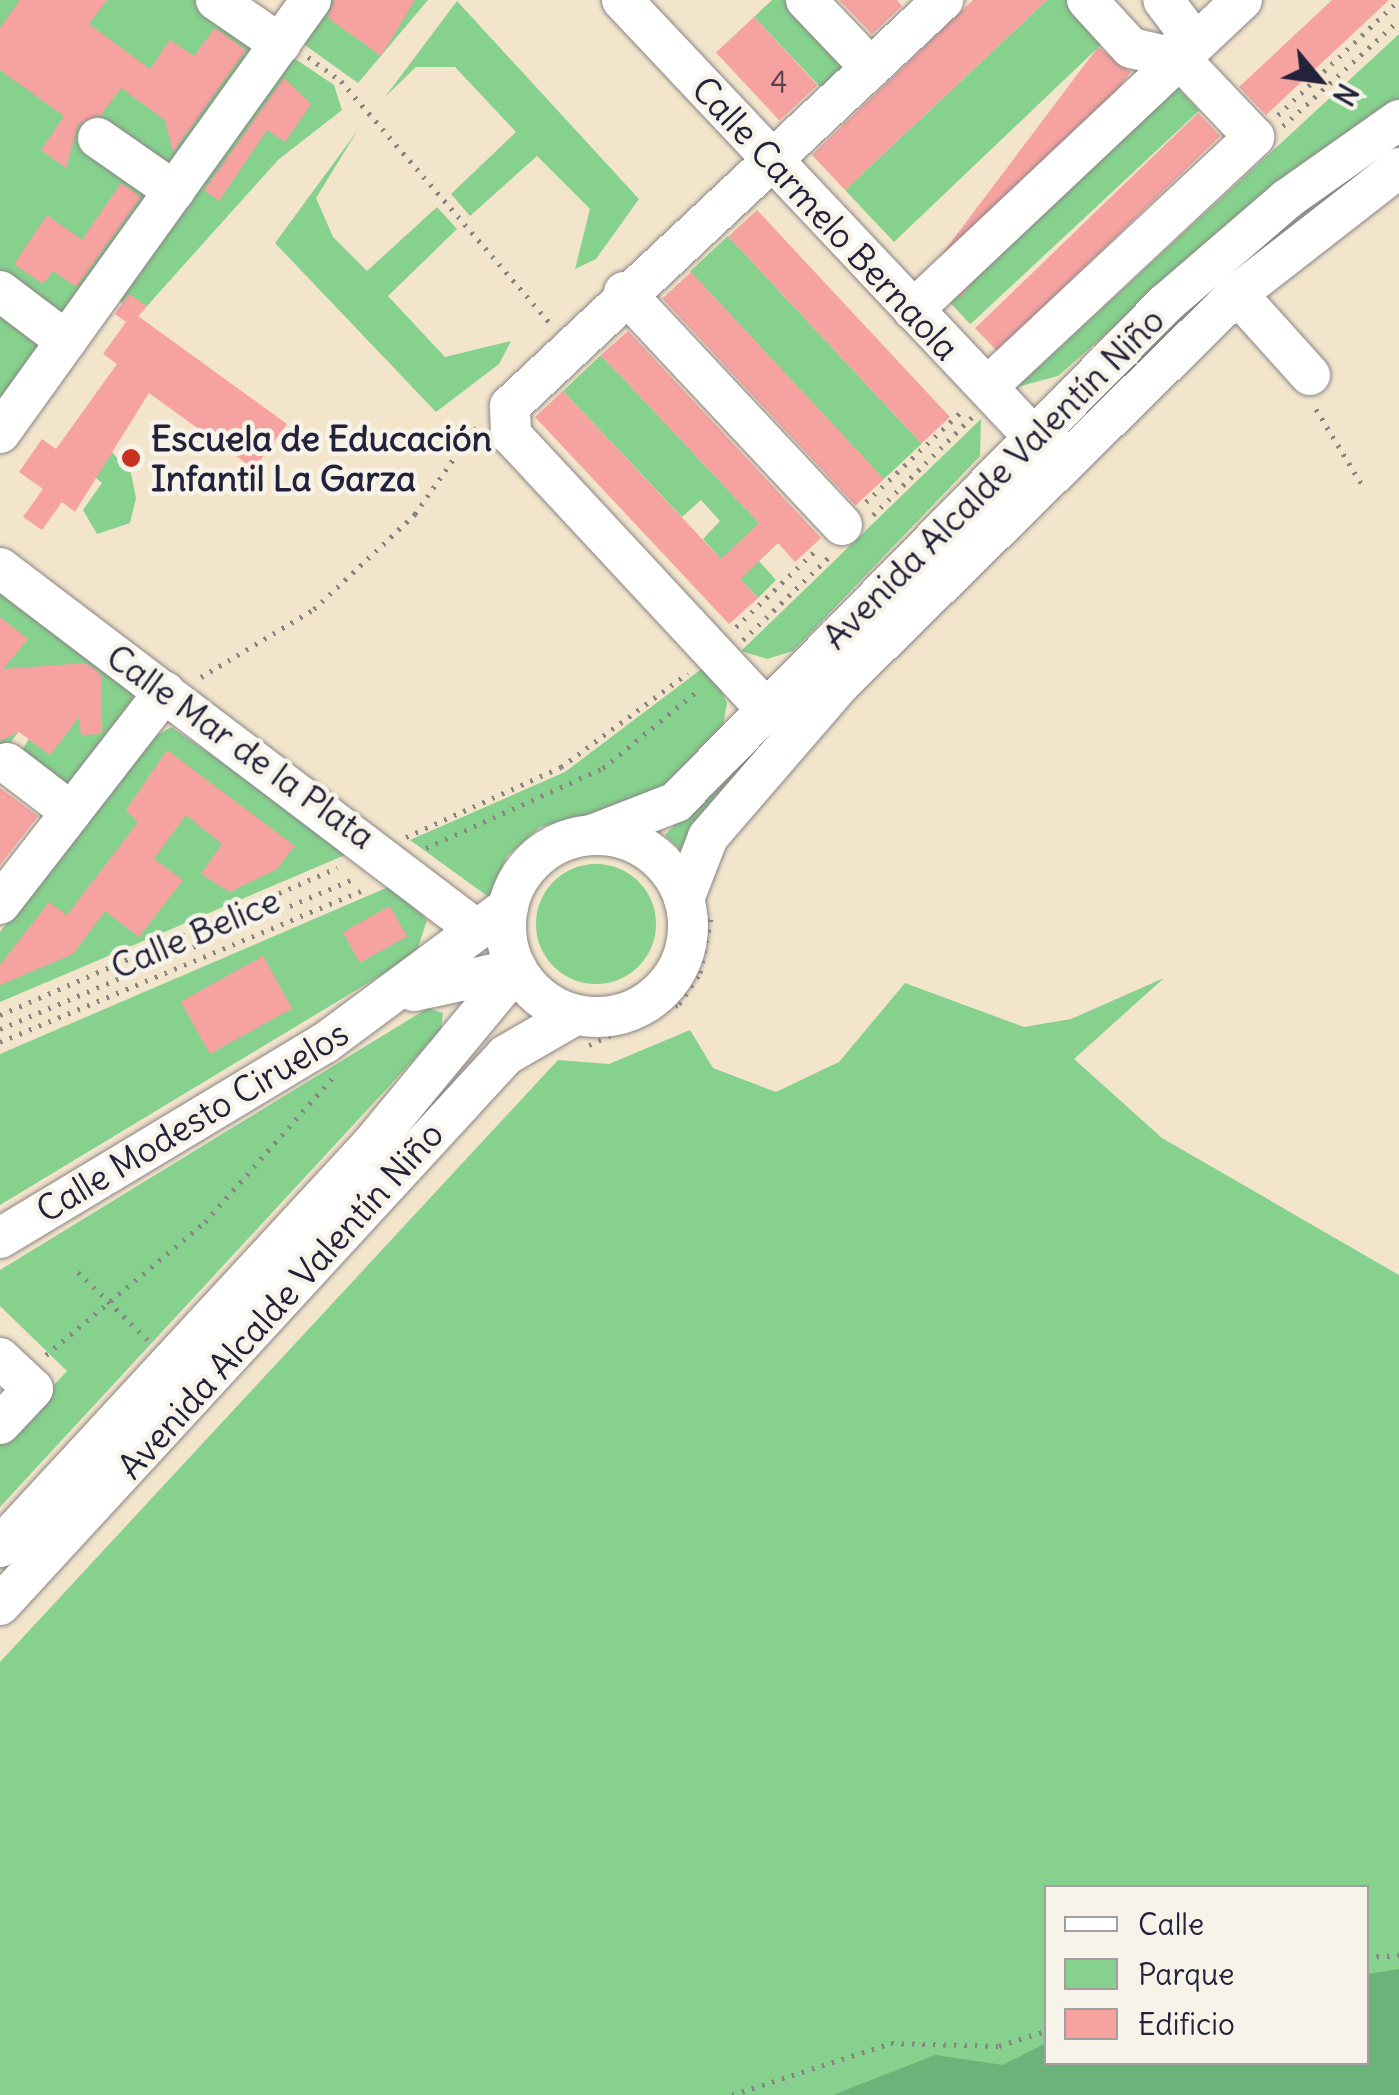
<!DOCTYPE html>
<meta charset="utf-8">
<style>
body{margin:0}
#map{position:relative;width:1399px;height:2095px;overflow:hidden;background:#f3e5cc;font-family:Delius,sans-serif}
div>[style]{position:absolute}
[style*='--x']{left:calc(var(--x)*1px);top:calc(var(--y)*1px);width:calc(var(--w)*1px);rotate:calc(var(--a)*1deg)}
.green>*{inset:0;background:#86d18e;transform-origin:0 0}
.round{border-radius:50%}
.forest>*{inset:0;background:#6cb379}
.building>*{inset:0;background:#f6a2a1;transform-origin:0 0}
.path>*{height:5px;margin-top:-2.5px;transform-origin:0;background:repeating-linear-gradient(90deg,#8a8484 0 2.5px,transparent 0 10.5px)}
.roads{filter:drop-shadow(0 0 2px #8a8484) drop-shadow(0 0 2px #8a8484)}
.minor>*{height:40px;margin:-20px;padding:0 20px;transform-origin:20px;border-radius:20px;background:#fff}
.minor>.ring{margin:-20px;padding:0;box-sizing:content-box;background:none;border:40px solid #fff;border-radius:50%}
.dots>*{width:28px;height:28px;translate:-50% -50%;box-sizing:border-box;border:5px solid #f7f3e8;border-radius:50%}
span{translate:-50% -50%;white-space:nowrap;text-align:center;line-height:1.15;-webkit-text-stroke:9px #f7f3e8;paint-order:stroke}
.number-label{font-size:30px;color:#574254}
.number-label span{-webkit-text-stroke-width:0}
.street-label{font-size:35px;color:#22223b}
.poi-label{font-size:35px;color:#22223b;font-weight:700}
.left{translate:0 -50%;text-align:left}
.legend{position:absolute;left:1044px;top:1885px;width:325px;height:180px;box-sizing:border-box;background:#f7f3e8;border:2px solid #a29fa3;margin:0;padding:12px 18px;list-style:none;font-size:30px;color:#22223b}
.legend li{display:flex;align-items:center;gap:20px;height:50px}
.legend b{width:50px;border:2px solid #a29fa3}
.north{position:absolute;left:1269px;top:30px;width:100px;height:100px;-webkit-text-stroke:8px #f7f3e8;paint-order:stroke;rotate:119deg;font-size:28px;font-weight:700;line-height:40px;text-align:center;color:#22223b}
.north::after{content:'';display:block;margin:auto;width:35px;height:45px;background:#22223b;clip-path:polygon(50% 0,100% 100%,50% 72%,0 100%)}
</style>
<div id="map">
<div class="green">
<i style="clip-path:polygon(0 0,207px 0,261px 37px,54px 328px,0 285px)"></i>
<i style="clip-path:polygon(323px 0,428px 0,358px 83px,295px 38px)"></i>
<i style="clip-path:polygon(772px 0,785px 0,849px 69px,825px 92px,754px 17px)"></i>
<i style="clip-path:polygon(1047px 0,1067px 0,1106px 40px,894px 242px,845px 190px)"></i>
<i style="clip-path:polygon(457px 1px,639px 199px,596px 259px,575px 269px,590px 209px,537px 156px,470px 216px,451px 194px,516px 132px,455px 67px,416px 67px,385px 97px)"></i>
<i style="clip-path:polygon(1399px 34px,1399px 101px,1283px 179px,1058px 376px,1017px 387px)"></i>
<i style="clip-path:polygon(282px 50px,334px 85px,342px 110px,278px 160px,138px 316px,110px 294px)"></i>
<i style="left:1176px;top:86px;width:34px;height:313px;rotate:47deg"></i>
<i style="clip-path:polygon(358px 130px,316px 198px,333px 237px,367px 271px,437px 207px,457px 229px,388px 296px,445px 357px,511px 341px,499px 364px,436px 412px,275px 243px)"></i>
<i style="clip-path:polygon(1399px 138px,1252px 259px,1051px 448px,680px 849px,665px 835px,826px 666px,1245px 252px)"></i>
<i style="left:728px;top:236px;width:284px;height:52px;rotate:47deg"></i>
<i style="clip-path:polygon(0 299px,50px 334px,0 406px)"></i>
<i style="clip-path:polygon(601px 355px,778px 543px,759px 561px,776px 580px,758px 598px,740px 579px,758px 561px,721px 559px,703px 539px,720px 521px,701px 500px,682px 517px,563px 391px)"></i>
<i style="clip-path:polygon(981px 419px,980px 456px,793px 651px,767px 659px,741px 651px)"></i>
<i style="clip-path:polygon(109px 449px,131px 473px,136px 498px,130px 523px,97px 534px,83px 510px,102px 483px,91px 474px)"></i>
<i style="clip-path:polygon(0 587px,131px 687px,133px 702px,64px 798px,16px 761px,31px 735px,22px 727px,0 757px)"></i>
<i style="clip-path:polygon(708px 664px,727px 703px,723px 726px,656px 799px,540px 827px,507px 856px,490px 898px,410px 840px,565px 772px)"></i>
<i style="clip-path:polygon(171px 727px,352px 852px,0 1002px,0 932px,146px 742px)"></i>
<i class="round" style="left:536px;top:864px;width:120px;height:120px"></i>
<i style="clip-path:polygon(393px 885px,427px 920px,416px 954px,0 1205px,0 1054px)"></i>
<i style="clip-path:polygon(evenodd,1164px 978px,1074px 1059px,1162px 1138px,1399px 1275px,1399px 2095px,0 2095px,0 1662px,558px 1060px,609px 1064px,690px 1030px,713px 1068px,776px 1092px,839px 1062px,905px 983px,1024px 1027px,1071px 1019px,1164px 978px,1046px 1888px,1366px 1888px,1366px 2062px,1046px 2062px,1046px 1888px)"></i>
<i style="clip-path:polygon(428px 1008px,443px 1013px,441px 1030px,0 1507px,0 1443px,67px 1371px,0 1306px,0 1270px)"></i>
</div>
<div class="forest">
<i style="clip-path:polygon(1399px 1969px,1399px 2095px,833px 2095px,935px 2055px,1003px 2065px,1046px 2043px,1046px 2062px,1366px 2062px,1367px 1974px)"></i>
</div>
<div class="building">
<i style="clip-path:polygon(20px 0,107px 0,89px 24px,150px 69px,170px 40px,194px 56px,215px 28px,246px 50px,173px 152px,165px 120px,121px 88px,101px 115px,78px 125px,66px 168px,41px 150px,64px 116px,0 70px,0 28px)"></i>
<i style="clip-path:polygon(334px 0,415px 0,381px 56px,328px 18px)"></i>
<i style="clip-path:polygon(839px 0,897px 0,902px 6px,872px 34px)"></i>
<i style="clip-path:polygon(973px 0,1047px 0,845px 190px,812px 155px)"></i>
<i style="clip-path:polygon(1332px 0,1389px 0,1266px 115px,1239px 87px)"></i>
<i style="left:754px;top:17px;width:93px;height:52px;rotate:47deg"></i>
<i style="left:1098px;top:47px;width:41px;height:282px;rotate:37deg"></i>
<i style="clip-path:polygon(284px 78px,311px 104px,285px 142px,267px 130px,219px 201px,204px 190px)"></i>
<i style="left:1198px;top:113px;width:32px;height:310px;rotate:46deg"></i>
<i style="clip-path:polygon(121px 183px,141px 197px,76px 287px,53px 271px,43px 284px,14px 264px,47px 215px,82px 240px)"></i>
<i style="left:757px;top:210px;width:283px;height:39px;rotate:47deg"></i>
<i style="left:691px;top:272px;width:283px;height:39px;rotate:47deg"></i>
<i style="clip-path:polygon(129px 294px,147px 306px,138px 316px,287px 424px,254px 469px,149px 393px,75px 512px,62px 502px,42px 530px,23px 517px,43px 489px,19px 472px,42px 439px,56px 449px,117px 364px,103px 354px,126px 322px,115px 314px)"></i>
<i style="clip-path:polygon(628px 331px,821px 538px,795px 562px,778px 543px,740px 579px,758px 598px,729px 624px,535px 417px,563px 391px,721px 559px,759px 523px,601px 355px)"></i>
<i style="clip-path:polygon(0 617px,28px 639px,3px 669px,86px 663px,102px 675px,102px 734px,81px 735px,79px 717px,50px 755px,19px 732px,0 741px)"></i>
<i style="clip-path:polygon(167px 750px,295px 846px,277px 869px,230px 892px,201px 874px,222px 844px,186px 815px,154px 859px,183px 880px,139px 937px,105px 911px,73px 954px,0 985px,0 965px,49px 902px,67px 915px,138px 822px,126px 810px)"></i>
<i style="clip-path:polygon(0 788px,38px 816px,0 865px)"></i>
<i style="left:390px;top:906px;width:35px;height:54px;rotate:61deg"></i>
<i style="left:263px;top:956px;width:60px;height:94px;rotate:61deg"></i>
</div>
<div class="path">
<i style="--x:308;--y:57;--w:41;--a:36"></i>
<i style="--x:341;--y:81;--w:318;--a:49.2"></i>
<i style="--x:1278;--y:115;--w:167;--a:-43.5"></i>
<i style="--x:1283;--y:126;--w:157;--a:-42.4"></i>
<i style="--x:1316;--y:409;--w:87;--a:58.7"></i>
<i style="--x:866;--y:502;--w:134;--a:-43.5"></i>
<i style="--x:873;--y:515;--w:139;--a:-44.7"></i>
<i style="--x:736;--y:627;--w:114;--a:-43.9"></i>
<i style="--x:743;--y:640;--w:120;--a:-44"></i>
<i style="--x:201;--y:677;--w:132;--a:-31"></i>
<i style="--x:314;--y:609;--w:139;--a:-43.2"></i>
<i style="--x:415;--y:514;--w:106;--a:-55"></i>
<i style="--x:406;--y:837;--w:170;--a:-24.3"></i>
<i style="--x:561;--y:767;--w:158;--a:-36.5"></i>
<i style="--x:426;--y:848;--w:194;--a:-24.3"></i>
<i style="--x:603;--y:768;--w:125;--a:-39.2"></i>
<i style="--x:0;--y:1015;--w:368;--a:-23.6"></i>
<i style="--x:0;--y:1029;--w:387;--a:-23"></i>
<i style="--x:0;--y:1042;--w:397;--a:-22.7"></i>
<i style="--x:589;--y:1045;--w:99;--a:-24.5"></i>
<i style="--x:679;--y:1004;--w:37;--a:-56"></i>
<i style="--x:700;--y:973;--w:56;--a:-78.7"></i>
<i style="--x:78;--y:1272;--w:98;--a:44.2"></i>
<i style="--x:46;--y:1355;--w:207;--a:-39.9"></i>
<i style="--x:205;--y:1222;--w:199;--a:-48.5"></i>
<i style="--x:1366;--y:1957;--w:33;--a:-3"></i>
<i style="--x:732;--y:2095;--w:167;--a:-18.1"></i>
<i style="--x:891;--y:2043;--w:108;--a:1.6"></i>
<i style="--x:999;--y:2046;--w:49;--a:-17.7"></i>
</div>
<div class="roads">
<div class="minor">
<i style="--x:216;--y:0;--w:78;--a:34.5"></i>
<i style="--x:622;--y:0;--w:596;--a:46.7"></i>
<i style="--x:806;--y:0;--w:94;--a:46.3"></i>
<i style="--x:1087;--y:0;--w:65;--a:47.5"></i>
<i style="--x:1131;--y:48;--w:50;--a:12.7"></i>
<i style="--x:1180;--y:59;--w:30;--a:-81"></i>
<i style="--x:1185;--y:29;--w:36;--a:-127"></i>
<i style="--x:98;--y:138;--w:93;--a:34.9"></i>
<i style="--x:0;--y:291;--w:83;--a:37.1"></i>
<i style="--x:624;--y:292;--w:319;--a:46.9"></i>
<i style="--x:1237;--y:294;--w:109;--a:48"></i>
<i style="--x:913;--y:310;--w:452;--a:-43.3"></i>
<i style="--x:1001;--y:374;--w:347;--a:-43.1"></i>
<i style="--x:1254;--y:137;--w:108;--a:-133.5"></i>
<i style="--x:0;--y:433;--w:533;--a:-54.31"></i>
<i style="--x:0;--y:568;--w:599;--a:37.2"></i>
<i style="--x:766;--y:709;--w:374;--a:-132.9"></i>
<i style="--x:511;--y:435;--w:29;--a:-92"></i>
<i style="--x:510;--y:406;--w:594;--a:-43.16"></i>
<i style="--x:7;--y:763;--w:81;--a:37.4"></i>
<i style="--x:594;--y:834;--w:88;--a:-21.3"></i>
<i style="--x:676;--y:802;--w:698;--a:-45.52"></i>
<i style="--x:1165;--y:304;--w:161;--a:-40.7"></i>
<i style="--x:1287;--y:199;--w:137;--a:-35.2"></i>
<i class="ring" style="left:506px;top:835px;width:142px;height:142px"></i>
<i style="--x:684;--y:899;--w:66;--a:-68.8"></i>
<i style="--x:708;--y:837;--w:201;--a:-49.2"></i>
<i style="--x:839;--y:685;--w:558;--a:-44.49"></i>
<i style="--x:1237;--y:294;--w:205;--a:-37.9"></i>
<i style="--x:0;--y:904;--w:269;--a:-52.2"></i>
<i style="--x:414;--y:991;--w:105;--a:-12.1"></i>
<i style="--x:0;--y:1238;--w:379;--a:-31"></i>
<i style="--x:325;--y:1043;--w:228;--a:-36.6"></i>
<i style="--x:0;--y:1358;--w:45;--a:43.2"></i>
<i style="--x:33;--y:1389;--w:48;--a:133.3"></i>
<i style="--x:0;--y:1547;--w:548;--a:-47.29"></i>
<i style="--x:372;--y:1144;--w:227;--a:-50.4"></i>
<i style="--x:0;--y:1605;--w:747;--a:-47.39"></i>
<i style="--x:506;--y:1055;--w:80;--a:-30.1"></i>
</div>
</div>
<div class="dots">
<i style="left:131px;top:458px;background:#c8321e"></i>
</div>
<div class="number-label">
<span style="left:779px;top:82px">4</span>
</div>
<div class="street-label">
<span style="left:826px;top:218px;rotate:47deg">Calle Carmelo Bernaola</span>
<span style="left:993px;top:478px;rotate:-45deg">Avenida Alcalde Valentín Niño</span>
<span style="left:241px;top:746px;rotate:36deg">Calle Mar de la Plata</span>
<span style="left:195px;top:933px;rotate:-23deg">Calle Belice</span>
<span style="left:192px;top:1121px;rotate:-31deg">Calle Modesto Ciruelos</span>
<span style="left:280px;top:1300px;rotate:-48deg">Avenida Alcalde Valentín Niño</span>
</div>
<div class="poi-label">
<span class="left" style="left:151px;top:458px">Escuela de Educación<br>Infantil La Garza</span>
</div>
<ul class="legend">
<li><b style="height:12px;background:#fff"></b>Calle</li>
<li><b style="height:28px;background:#86d18e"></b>Parque</li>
<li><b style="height:28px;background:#f6a2a1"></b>Edificio</li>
</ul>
<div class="north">N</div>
</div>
